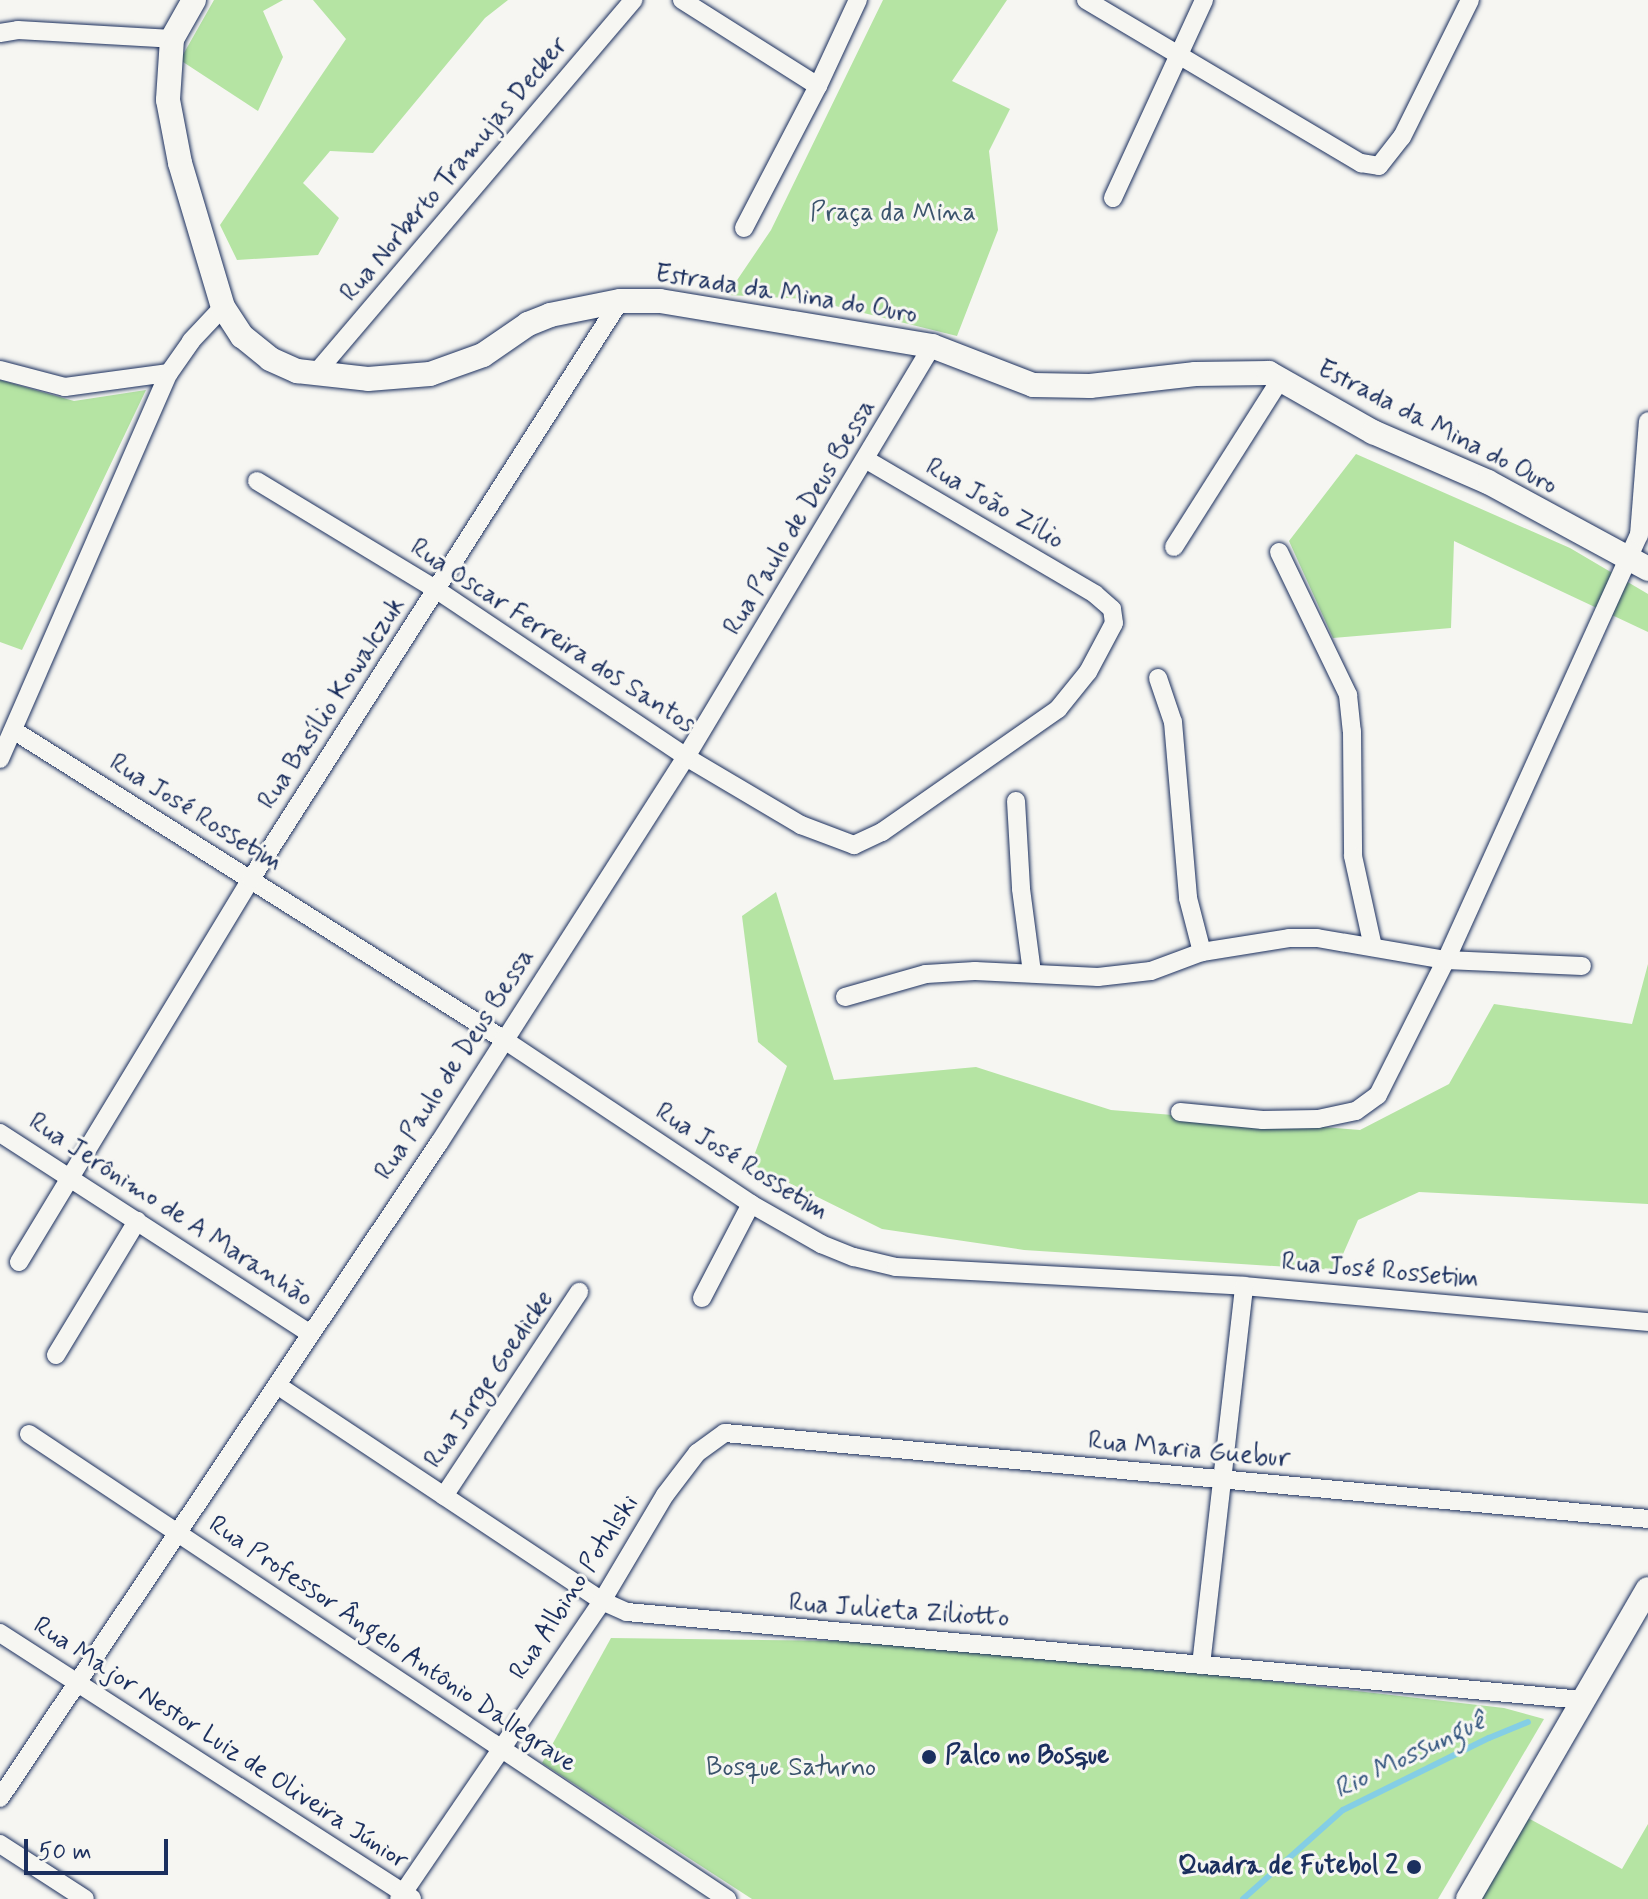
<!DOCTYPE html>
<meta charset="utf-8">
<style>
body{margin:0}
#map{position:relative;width:1648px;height:1899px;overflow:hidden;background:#f6f6f2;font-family:Mynerve,sans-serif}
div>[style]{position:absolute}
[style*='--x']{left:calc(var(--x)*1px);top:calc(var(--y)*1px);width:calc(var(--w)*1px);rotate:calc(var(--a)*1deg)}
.green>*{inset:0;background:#b5e4a3}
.stream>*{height:6px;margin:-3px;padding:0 3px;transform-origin:3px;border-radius:3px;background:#84cee5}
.roads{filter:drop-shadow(0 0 2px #1b2f5e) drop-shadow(0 0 2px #1b2f5e)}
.minor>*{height:18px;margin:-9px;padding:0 9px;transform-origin:9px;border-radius:9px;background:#f6f6f2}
.tertiary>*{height:24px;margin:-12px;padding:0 12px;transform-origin:12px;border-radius:12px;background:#f6f6f2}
.dots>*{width:22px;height:22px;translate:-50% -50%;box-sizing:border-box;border:4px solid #f6f6f2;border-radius:50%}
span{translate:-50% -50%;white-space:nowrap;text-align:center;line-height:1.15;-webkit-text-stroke:6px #f6f6f2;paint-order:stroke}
.street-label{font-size:26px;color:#1b2f5e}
.park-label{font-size:26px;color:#3a536c}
.poi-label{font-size:26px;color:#1b2f5e;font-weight:700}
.left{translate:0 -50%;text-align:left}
.right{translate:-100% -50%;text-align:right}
.water-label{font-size:28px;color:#355780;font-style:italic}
.scale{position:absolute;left:24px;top:1839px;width:144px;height:36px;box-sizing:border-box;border:4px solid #1b2f5e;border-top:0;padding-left:10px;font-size:24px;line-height:28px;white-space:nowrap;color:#1b2f5e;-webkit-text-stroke:6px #f6f6f2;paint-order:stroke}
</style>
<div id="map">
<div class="green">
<i style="clip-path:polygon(214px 0,283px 0,263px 11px,283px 57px,258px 111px,180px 60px)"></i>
<i style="clip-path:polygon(313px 0,508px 0,485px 18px,373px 153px,330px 151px,303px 183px,339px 218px,318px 255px,237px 260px,220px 225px,346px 39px)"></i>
<i style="clip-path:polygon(883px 0,1007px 0,952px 81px,1010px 109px,989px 151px,998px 230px,957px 336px,807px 299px,727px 295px,771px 230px)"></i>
<i style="clip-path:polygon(0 380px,74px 401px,146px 390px,22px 650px,0 642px)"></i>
<i style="clip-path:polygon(1356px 454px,1570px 548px,1648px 594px,1648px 632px,1454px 541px,1451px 628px,1333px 638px,1289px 541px)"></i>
<i style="clip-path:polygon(776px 892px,834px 1080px,976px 1067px,1111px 1110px,1360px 1130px,1449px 1084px,1494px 1004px,1632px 1024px,1648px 964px,1648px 1204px,1419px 1192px,1358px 1220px,1336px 1270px,1024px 1250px,882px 1229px,751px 1164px,787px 1066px,758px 1042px,742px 916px)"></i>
<i style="clip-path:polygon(611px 1638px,932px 1642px,1504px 1708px,1544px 1719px,1438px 1899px,752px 1899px,542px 1763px)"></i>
<i style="clip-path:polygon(1528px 1818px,1622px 1869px,1648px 1824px,1648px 1899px,1478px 1899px)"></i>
</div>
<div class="stream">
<i style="--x:1243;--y:1899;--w:134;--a:-41.7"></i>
<i style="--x:1343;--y:1810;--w:163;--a:-26.3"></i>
<i style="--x:1489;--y:1738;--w:42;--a:-22.3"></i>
</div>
<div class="roads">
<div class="minor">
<i style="--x:682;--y:0;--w:161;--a:32.3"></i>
<i style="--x:1086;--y:0;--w:320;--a:30.7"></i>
<i style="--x:1361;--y:163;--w:18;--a:9"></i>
<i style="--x:1379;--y:166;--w:37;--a:-52"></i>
<i style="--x:1402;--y:137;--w:153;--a:-63.6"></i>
<i style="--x:0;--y:33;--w:18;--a:-9"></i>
<i style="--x:18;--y:30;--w:154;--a:3.3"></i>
<i style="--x:1113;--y:198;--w:218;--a:-65.3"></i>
<i style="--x:744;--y:228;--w:160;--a:-62.5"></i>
<i style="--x:818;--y:86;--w:95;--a:-65.1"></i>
<i style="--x:0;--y:370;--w:67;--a:14.7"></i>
<i style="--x:65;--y:387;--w:105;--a:-7.7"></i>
<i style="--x:316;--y:373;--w:490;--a:-49.6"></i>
<i style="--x:257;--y:481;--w:210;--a:31.2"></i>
<i style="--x:437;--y:590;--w:300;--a:33.8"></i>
<i style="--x:686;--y:757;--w:134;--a:30.6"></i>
<i style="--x:801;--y:825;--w:57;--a:20.7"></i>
<i style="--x:854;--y:845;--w:31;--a:-25"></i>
<i style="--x:882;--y:832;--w:215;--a:-34.9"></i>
<i style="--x:1058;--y:709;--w:48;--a:-51"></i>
<i style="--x:1088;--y:672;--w:55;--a:-62"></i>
<i style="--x:1114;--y:623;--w:14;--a:-98"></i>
<i style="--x:1112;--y:609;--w:23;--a:-139"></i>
<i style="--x:1095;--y:594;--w:264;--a:-149.6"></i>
<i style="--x:1174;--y:547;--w:198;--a:-57.6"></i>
<i style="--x:1279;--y:552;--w:159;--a:64.2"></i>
<i style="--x:1348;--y:695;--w:36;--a:84"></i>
<i style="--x:1352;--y:731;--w:125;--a:89.5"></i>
<i style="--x:1353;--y:856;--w:93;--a:77.6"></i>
<i style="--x:1158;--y:678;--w:46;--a:71.2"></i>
<i style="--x:1173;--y:722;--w:177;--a:85.1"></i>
<i style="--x:1188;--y:898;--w:56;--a:75.5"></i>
<i style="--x:13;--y:730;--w:579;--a:32.24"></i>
<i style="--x:503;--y:1039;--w:298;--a:33.6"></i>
<i style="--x:751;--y:1204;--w:81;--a:29.7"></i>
<i style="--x:821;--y:1244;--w:35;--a:22"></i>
<i style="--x:854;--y:1257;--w:43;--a:13.4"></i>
<i style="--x:896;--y:1267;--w:349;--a:3.1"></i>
<i style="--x:1244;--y:1286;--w:406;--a:5.1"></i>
<i style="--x:0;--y:759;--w:421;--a:-66.4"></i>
<i style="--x:169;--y:373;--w:39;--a:-55"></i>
<i style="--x:191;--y:341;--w:47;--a:-46.7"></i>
<i style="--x:1016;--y:801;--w:88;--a:86.7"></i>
<i style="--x:1021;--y:889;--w:85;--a:82.5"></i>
<i style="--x:845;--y:997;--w:84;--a:-15.9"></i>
<i style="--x:926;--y:974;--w:49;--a:-3.5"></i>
<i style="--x:975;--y:971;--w:123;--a:2.8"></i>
<i style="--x:1098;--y:977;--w:53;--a:-6.5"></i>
<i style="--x:1151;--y:971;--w:54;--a:-20.4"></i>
<i style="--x:1202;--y:952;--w:88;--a:-9.1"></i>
<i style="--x:1289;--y:938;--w:28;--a:0"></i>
<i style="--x:1317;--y:938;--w:131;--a:9.7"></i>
<i style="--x:1446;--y:960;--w:136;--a:2.5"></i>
<i style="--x:1180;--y:1112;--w:83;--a:5.5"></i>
<i style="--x:1263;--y:1120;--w:55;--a:-1"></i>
<i style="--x:1318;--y:1119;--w:39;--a:-12"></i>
<i style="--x:1356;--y:1111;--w:27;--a:-36"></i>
<i style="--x:1378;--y:1095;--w:151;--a:-63.3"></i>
<i style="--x:1446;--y:960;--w:467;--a:-65.6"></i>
<i style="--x:1639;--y:535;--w:114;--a:-85.5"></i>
<i style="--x:0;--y:1133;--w:370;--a:32.9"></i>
<i style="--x:19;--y:1262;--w:448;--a:-58.8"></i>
<i style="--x:251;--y:879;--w:686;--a:-57.45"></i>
<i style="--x:702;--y:1298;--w:106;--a:-62.5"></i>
<i style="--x:56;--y:1355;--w:157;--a:-58.8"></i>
<i style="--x:277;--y:1385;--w:390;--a:33.6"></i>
<i style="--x:602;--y:1601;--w:27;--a:24"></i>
<i style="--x:627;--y:1612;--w:959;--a:5.26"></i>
<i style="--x:29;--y:1434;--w:839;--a:33.67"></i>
<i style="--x:444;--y:1496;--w:245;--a:-56.5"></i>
<i style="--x:0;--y:1633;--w:490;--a:32.8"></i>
<i style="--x:1201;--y:1665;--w:381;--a:-83.5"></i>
<i style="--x:0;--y:1798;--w:789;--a:-56.17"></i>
<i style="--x:439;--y:1143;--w:458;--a:-57.4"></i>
<i style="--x:686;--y:757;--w:479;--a:-59.1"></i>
<i style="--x:0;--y:1844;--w:101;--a:32.9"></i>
<i style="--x:399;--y:1899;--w:361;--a:-55.7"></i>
<i style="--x:602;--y:1601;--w:123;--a:-59.3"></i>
<i style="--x:665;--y:1495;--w:53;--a:-52.7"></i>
<i style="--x:697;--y:1453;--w:34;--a:-36"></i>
<i style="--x:725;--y:1433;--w:927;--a:5.32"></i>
</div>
<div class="tertiary">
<i style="--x:194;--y:0;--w:45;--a:119.4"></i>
<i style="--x:172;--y:39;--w:61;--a:93.8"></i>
<i style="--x:168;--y:100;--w:64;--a:79.2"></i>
<i style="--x:180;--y:163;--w:150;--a:73.4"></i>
<i style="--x:223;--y:307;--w:35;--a:57"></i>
<i style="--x:242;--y:336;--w:36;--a:39"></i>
<i style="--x:270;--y:359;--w:30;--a:24"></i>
<i style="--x:297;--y:371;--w:71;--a:6.4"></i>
<i style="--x:368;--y:379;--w:62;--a:-4.6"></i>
<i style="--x:430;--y:374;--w:56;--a:-19.7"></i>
<i style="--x:483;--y:355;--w:55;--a:-34.6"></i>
<i style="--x:528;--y:324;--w:24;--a:-22"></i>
<i style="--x:550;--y:315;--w:71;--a:-11.3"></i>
<i style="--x:620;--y:301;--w:40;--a:0"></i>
<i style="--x:660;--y:301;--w:276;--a:9.4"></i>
<i style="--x:932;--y:346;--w:108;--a:21.1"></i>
<i style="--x:1033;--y:385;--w:57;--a:1"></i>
<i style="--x:1090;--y:386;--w:106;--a:-6.5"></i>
<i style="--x:1195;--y:374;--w:74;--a:-0.8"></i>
<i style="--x:1269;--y:373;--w:120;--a:29.6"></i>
<i style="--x:1373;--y:432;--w:125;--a:23.5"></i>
<i style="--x:1488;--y:482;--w:182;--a:28.5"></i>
<i style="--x:1468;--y:1899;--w:358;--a:-59.9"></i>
</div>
</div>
<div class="dots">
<i style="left:929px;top:1757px;background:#1b2f5e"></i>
<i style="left:1414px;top:1867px;background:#1b2f5e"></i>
</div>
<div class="street-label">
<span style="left:455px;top:170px;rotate:-50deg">Rua Norberto Tramujas Decker</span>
<span style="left:786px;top:295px;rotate:9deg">Estrada da Mina do Ouro</span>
<span style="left:1437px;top:428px;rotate:27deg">Estrada da Mina do Ouro</span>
<span style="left:994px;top:505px;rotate:30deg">Rua João Zílio</span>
<span style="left:801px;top:518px;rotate:-59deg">Rua Paulo de Deus Bessa</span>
<span style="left:552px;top:637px;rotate:33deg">Rua Oscar Ferreira dos Santos</span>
<span style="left:333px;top:704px;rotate:-57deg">Rua Basílio Kowalczuk</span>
<span style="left:195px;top:814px;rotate:32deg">Rua José Rossetim</span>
<span style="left:456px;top:1065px;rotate:-57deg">Rua Paulo de Deus Bessa</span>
<span style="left:741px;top:1163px;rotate:32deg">Rua José Rossetim</span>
<span style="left:170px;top:1211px;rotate:33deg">Rua Jerônimo de A Maranhão</span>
<span style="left:1380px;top:1272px;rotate:5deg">Rua José Rossetim</span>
<span style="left:490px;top:1380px;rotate:-56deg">Rua Jorge Goedicke</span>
<span style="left:1189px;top:1451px;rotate:5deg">Rua Maria Guebur</span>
<span style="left:575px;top:1588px;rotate:-57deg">Rua Albino Potulski</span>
<span style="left:899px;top:1612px;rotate:4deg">Rua Julieta Ziliotto</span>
<span style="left:392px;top:1645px;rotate:34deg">Rua Professor Ângelo Antônio Dallegrave</span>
<span style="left:220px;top:1744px;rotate:33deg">Rua Major Nestor Luiz de Oliveira Júnior</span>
</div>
<div class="park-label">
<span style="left:893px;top:214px">Praça da Mina</span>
<span style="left:791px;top:1769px">Bosque Saturno</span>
</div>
<div class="poi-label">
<span class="left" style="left:945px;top:1757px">Palco no Bosque</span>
<span class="right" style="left:1398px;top:1867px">Quadra de Futebol 2</span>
</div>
<div class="water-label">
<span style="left:1410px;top:1756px;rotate:-26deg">Rio Mossunguê</span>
</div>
<div class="scale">50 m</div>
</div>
